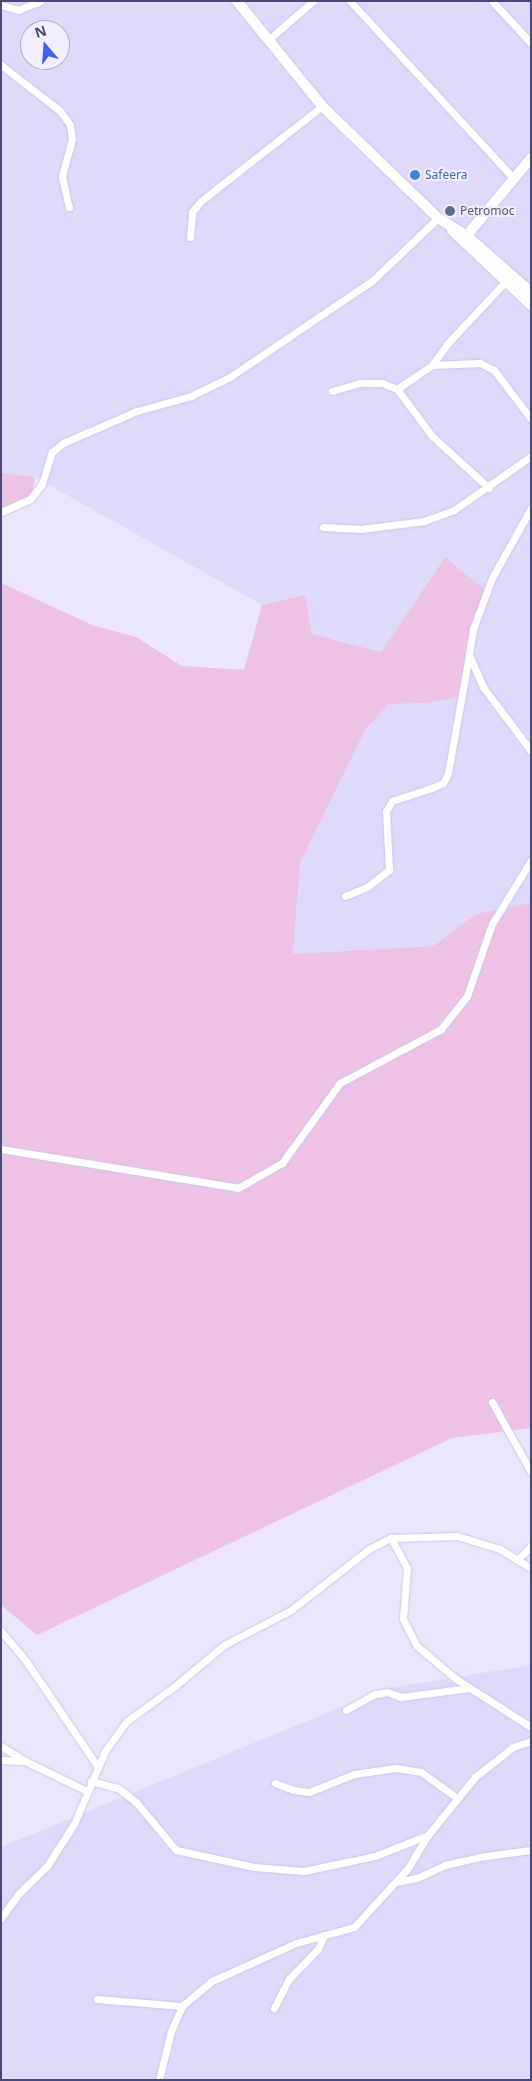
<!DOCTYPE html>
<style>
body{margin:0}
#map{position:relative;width:532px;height:2081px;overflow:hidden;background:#ebe6fe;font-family:"Noto Sans",sans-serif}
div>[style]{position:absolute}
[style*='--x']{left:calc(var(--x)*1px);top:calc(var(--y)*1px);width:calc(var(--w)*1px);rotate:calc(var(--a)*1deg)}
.residential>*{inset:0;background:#dfd9fb}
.green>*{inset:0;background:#edc2e4}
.roads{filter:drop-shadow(0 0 1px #ccc8eb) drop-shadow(0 0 1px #ccc8eb)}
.street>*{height:7px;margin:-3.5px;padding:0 3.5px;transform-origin:3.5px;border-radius:3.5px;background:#fff}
.secondary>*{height:10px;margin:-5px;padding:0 5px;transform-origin:5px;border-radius:5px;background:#fff}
.dots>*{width:14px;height:14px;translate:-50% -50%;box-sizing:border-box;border:2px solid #f2eeff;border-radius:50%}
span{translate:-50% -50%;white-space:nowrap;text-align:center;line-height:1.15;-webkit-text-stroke:4px #f2eeff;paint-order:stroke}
.shop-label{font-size:12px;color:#366cbe}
.left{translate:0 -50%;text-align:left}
.service-label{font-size:12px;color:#4e5e75}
.frame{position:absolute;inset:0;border:2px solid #48497a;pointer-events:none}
.north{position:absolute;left:20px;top:20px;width:50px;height:50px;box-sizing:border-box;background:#f2eeff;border:1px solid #aeacca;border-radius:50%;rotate:342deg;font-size:14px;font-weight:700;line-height:20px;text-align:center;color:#48497a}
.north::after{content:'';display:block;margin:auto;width:18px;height:22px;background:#415ef1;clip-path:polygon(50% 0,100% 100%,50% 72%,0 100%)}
</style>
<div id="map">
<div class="residential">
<i style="clip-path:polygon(evenodd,1px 1px,531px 1px,531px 903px,476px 914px,433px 946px,293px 954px,300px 863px,366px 727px,389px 704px,427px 703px,444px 558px,381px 652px,312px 634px,305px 595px,262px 605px,35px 477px,1px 473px,1px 1px,30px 30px,60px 30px,60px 60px,30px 60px,30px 30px)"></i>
<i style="clip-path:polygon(531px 1665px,531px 2080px,1px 2080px,1px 1847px,388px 1688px)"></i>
</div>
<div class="green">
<i style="clip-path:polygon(1px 473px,35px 477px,32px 495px,1px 512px)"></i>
<i style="clip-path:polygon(445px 557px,486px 591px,462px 696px,427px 703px,389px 704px,366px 728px,300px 863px,293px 954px,433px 946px,476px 914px,531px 903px,531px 1428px,452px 1438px,37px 1635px,1px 1605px,1px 583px,92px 625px,136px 637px,182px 666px,244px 670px,262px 605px,305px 595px,312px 634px,381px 652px)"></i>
</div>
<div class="roads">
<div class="street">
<i style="--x:350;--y:1;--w:242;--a:47.3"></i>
<i style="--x:492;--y:1;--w:57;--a:47.1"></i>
<i style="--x:1;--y:5;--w:18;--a:16"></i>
<i style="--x:18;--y:10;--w:24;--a:-22"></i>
<i style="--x:268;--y:40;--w:60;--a:-40.9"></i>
<i style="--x:1;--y:65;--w:75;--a:37.9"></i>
<i style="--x:60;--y:111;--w:17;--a:54"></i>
<i style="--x:70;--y:125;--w:14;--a:82"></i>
<i style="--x:72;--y:139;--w:39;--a:105"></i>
<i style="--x:62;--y:177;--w:31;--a:77"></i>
<i style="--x:190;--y:237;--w:25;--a:-85"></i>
<i style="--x:192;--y:212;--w:14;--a:-51"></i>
<i style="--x:201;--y:201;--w:154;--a:-38.1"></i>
<i style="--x:432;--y:365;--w:48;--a:-2.4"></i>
<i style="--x:480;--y:363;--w:16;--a:27"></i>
<i style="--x:494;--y:370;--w:61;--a:52.9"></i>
<i style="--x:397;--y:389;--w:42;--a:-34.4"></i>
<i style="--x:432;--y:365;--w:27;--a:-54"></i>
<i style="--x:448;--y:343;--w:83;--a:-46.9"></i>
<i style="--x:332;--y:391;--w:29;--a:-16"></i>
<i style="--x:360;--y:383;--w:22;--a:0"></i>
<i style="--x:382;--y:383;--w:16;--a:22"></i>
<i style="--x:397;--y:389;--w:59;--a:53.3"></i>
<i style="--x:432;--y:436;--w:77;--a:42.4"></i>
<i style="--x:531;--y:508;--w:80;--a:119.1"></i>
<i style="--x:492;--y:578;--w:54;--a:110.4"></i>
<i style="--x:473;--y:629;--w:26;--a:99"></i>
<i style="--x:469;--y:655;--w:35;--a:66"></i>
<i style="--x:483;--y:687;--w:80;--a:53.1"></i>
<i style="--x:1;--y:512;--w:32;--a:-24"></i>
<i style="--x:30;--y:499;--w:19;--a:-51"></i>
<i style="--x:42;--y:484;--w:34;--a:-73"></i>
<i style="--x:52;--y:452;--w:14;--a:-39"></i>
<i style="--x:63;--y:443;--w:81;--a:-23.4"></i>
<i style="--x:137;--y:411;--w:56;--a:-15.5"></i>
<i style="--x:191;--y:396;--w:43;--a:-26"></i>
<i style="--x:230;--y:377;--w:171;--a:-34.1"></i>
<i style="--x:372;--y:281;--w:91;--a:-43.7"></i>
<i style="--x:323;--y:527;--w:38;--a:3"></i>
<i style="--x:361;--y:529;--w:64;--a:-7.2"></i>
<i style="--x:424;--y:521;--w:32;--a:-20"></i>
<i style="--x:454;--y:510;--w:94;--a:-35"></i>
<i style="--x:345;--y:896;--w:24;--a:-22"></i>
<i style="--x:367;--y:887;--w:28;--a:-38"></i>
<i style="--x:389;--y:870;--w:59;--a:-92.9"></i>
<i style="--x:386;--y:811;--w:12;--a:-59"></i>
<i style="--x:392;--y:801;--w:44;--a:-18.4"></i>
<i style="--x:434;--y:787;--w:10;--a:-24"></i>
<i style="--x:443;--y:783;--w:11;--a:-63"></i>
<i style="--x:448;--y:773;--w:120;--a:-79.9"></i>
<i style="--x:1;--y:1149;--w:240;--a:9.3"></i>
<i style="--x:238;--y:1188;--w:51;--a:-29.6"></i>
<i style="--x:282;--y:1163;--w:99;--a:-54.1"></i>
<i style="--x:340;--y:1083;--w:115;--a:-28.1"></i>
<i style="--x:441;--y:1029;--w:42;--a:-51.8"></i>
<i style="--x:467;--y:996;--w:76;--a:-70.9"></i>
<i style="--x:492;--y:924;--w:75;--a:-58.6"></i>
<i style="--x:492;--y:1402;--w:80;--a:60.9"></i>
<i style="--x:391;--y:1538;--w:34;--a:62"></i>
<i style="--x:407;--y:1568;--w:51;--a:94.5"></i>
<i style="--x:403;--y:1619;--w:30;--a:63"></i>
<i style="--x:417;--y:1646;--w:51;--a:40.2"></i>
<i style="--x:456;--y:1679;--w:89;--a:32.6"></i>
<i style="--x:517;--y:1560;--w:20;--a:-45"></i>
<i style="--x:1;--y:1631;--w:39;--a:50"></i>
<i style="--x:26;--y:1661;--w:128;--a:55.8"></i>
<i style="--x:346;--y:1710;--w:33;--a:-29"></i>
<i style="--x:375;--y:1694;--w:12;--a:-9"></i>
<i style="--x:387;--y:1692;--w:15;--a:20"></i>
<i style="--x:401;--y:1697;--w:69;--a:-7.5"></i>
<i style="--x:1;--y:1746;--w:28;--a:32"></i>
<i style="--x:25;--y:1761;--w:69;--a:25.8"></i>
<i style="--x:1;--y:1760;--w:22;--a:3"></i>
<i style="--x:91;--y:1781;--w:28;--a:15"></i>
<i style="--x:118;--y:1788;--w:23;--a:38"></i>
<i style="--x:136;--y:1802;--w:62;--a:50.2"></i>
<i style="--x:176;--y:1850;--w:80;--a:12.3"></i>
<i style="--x:254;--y:1867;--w:50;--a:4.6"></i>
<i style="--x:304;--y:1871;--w:73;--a:-11.9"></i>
<i style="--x:375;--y:1856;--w:57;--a:-21.6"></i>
<i style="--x:275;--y:1783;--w:19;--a:21"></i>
<i style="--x:293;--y:1790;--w:16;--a:7"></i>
<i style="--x:309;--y:1792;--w:48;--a:-21.8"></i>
<i style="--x:354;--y:1774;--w:42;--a:-8.1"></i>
<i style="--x:396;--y:1768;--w:25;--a:9"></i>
<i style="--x:421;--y:1772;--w:44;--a:35.8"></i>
<i style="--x:396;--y:1882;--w:21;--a:-11"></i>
<i style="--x:417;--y:1878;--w:31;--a:-25"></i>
<i style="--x:445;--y:1865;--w:35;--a:-13"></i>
<i style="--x:479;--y:1857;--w:52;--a:-7.7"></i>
<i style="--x:1;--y:1918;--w:31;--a:-54"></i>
<i style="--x:19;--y:1893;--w:39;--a:-44"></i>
<i style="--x:47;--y:1866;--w:50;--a:-57.3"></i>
<i style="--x:74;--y:1824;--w:79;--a:-67"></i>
<i style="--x:105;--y:1751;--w:37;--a:-54"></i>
<i style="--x:127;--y:1721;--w:59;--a:-36.1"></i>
<i style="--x:175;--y:1686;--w:64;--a:-39.9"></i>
<i style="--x:224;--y:1645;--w:76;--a:-27.6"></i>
<i style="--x:291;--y:1610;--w:99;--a:-38"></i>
<i style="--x:369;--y:1549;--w:25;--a:-27"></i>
<i style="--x:391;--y:1538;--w:66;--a:-1.7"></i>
<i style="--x:457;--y:1536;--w:45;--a:16.8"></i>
<i style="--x:500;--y:1549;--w:36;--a:32"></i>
<i style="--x:97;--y:1999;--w:85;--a:4.7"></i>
<i style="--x:274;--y:2008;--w:33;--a:-63"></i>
<i style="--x:289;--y:1979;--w:42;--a:-46"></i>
<i style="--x:318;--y:1949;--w:15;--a:-67"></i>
<i style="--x:159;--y:2080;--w:50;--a:-76.2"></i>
<i style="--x:171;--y:2031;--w:27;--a:-66"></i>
<i style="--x:182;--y:2006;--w:39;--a:-40"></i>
<i style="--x:212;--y:1981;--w:92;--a:-24.3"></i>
<i style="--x:296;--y:1943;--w:60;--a:-15.4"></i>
<i style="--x:354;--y:1927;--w:80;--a:-47.5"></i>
<i style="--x:408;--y:1868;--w:39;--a:-59"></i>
<i style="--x:428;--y:1835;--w:75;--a:-51"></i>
<i style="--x:475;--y:1777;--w:48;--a:-38.3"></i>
<i style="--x:513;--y:1747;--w:19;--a:-18"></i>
</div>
<div class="secondary">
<i style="--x:237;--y:1;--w:135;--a:51"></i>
<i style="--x:322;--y:106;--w:161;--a:44"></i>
<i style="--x:438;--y:218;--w:34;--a:32"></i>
<i style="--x:467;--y:236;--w:85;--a:41.2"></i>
<i style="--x:452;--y:230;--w:109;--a:43.5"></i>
<i style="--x:463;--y:240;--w:107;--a:-50.3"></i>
</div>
</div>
<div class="dots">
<i style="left:415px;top:175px;background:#3f7fe0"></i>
<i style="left:450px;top:211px;background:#5c6f8a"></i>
</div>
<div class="shop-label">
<span class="left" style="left:425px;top:175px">Safeera</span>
</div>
<div class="service-label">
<span class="left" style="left:460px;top:211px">Petromoc</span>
</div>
<div class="frame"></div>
<div class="north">N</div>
</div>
